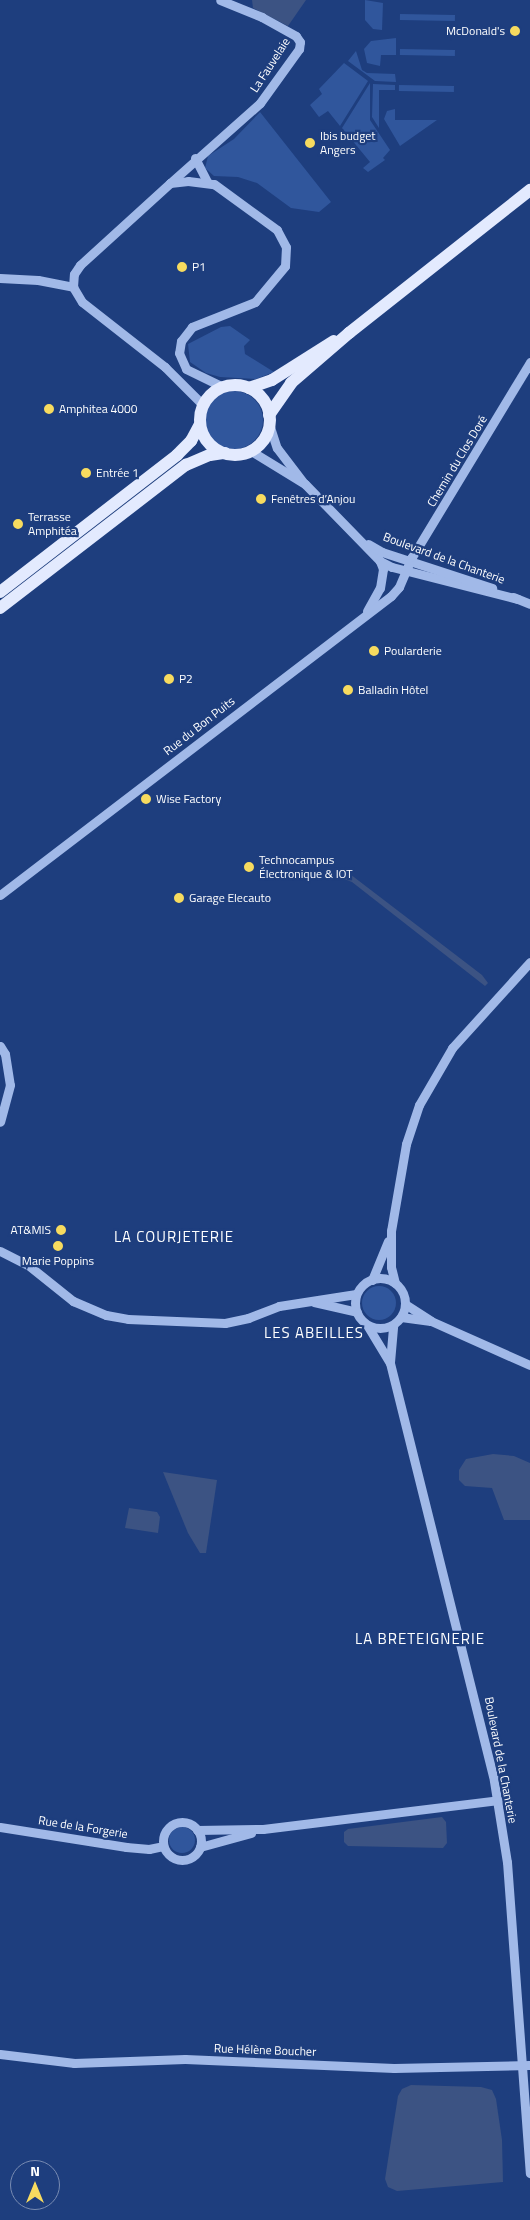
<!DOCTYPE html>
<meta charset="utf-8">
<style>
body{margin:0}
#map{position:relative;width:530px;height:2220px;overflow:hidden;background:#1e3e7e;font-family:"Titillium Web",sans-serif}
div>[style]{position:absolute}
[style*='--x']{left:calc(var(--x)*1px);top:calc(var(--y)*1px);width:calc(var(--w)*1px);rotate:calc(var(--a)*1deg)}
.green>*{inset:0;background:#30569c;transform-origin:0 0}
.round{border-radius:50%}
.water>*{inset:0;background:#3c5383}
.minor>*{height:9px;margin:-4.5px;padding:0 4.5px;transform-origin:4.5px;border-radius:4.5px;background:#a1b9e8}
.minor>.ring{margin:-4.5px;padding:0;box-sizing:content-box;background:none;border:9px solid #a1b9e8;border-radius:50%}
.major>*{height:12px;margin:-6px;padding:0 6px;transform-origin:6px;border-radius:6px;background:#e3eafe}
.major>.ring{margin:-6px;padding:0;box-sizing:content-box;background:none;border:12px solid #e3eafe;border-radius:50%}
.dots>*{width:14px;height:14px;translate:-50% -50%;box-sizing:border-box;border:2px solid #1e3e7e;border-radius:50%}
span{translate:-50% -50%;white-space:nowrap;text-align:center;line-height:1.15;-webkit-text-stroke:4.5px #1e3e7e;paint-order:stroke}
.poi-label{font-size:12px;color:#fff}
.right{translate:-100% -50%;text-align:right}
.left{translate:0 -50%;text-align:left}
.street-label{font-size:12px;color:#fff}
.quarter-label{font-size:15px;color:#fff;letter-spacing:1px}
.north{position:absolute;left:10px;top:2160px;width:50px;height:50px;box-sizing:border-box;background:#1e3e7e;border:1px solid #788bb2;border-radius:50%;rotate:0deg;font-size:14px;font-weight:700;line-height:20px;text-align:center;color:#fff}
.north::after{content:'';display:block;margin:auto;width:18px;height:22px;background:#f7db5f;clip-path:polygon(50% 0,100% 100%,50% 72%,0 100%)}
</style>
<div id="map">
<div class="green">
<i style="clip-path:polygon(365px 0,383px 3px,382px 30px,373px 29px,365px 20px)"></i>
<i style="left:400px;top:14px;width:55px;height:6px;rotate:1deg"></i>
<i style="clip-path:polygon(396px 38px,396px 55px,381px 55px,380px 66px,367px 63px,364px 49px,371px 41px)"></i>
<i style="left:400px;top:49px;width:55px;height:6px;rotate:1deg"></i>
<i style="clip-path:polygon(356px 51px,362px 70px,367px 73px,395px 74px,396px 82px,375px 81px,348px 61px)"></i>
<i style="clip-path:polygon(344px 63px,368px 81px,340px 126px,328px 111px,319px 117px,310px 105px,322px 94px,319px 89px)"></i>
<i style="clip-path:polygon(370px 83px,370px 120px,390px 150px,383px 158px,385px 160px,368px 172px,363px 168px,370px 162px,342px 128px)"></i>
<i style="clip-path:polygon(373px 84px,395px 85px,395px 90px,379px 90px,379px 128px,372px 117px)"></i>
<i style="left:399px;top:85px;width:55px;height:6px;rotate:1deg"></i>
<i style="clip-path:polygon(395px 109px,395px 120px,437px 120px,400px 146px,384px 119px,387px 111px)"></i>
<i style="clip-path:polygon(260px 112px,331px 202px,319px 212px,291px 208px,257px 183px,238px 177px,214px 176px,205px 168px,208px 156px,234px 139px)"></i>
<i style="clip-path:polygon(230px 326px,250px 340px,244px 346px,245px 354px,274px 372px,256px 379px,220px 377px,206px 373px,190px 362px,188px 344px,221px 327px)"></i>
<i class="round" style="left:205px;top:391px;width:58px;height:58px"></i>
<i class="round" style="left:362px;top:1286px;width:34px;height:34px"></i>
<i class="round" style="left:169px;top:1827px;width:26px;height:26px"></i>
</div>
<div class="water">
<i style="clip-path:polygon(252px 0,306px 0,288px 26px,253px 8px)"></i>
<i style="clip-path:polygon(346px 871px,482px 975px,488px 983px,485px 986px,352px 882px,338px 877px)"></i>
<i style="clip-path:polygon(493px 1454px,514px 1456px,530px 1463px,530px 1520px,504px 1520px,492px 1488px,465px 1486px,459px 1480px,459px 1470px,466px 1459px)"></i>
<i style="clip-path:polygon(163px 1472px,217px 1480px,206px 1553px,200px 1553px,188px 1533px)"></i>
<i style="clip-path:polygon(129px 1508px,157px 1512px,160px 1517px,158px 1533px,125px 1528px)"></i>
<i style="clip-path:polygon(442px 1817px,446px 1822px,447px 1843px,443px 1848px,348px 1846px,344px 1842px,344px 1832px,348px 1829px)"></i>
<i style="clip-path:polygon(411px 2085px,481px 2087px,492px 2090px,496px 2099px,502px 2140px,503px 2182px,397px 2191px,388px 2187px,385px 2179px,398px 2096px,402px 2089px)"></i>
</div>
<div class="minor">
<i style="--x:195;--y:158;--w:27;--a:63"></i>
<i style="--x:170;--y:183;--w:120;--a:-41.6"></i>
<i style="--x:260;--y:103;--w:67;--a:-54.2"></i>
<i style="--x:299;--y:49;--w:7;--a:-82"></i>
<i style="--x:300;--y:42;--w:7;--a:-124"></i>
<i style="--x:296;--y:36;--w:39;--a:-151"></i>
<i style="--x:262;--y:17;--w:45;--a:-158"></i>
<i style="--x:0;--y:278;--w:38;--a:3"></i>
<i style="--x:38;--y:280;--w:36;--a:11"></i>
<i style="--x:203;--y:405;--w:54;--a:-135"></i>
<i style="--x:165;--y:367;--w:105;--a:-141.9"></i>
<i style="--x:82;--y:302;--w:17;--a:-121"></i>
<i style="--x:73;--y:287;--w:13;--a:-86"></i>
<i style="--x:74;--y:274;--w:11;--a:-56"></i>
<i style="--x:80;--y:265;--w:122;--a:-42.3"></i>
<i style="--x:170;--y:183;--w:18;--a:-6"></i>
<i style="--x:188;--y:181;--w:26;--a:7"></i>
<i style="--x:214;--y:184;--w:78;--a:36.1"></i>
<i style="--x:277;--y:230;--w:19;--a:62"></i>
<i style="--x:286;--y:247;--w:19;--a:93"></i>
<i style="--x:285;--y:266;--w:47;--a:129.8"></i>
<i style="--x:255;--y:302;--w:68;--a:158.4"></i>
<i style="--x:192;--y:327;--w:18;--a:128"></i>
<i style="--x:181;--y:341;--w:12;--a:99"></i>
<i style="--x:179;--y:353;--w:17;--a:66"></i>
<i style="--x:186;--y:369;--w:41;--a:25.9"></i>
<i style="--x:269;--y:424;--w:25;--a:72"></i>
<i style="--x:277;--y:448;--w:43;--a:52.6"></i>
<i style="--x:251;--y:451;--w:63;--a:31.4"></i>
<i style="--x:305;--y:484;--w:107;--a:45.8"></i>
<i style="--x:380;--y:561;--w:13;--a:27"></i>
<i style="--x:392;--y:567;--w:130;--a:14.3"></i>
<i style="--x:368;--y:544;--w:16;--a:30"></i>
<i style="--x:382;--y:552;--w:116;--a:18.1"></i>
<i style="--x:513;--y:597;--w:18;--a:22"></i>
<i style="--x:367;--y:611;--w:26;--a:-61"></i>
<i style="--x:380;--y:588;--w:19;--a:-81"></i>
<i style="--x:383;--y:569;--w:9;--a:-111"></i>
<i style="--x:0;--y:895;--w:492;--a:-37.4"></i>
<i style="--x:391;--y:596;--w:12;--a:-48"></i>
<i style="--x:399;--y:587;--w:33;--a:-67"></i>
<i style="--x:412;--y:557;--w:228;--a:-58.8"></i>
<i style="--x:0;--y:1046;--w:9;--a:58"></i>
<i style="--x:5;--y:1054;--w:31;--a:81"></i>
<i style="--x:10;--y:1085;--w:38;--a:105"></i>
<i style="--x:0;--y:1251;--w:31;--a:27"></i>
<i style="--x:28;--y:1265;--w:58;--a:38.7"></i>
<i style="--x:73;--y:1301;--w:36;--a:23"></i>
<i style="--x:106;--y:1315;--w:22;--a:10"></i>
<i style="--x:128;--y:1319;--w:97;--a:2.4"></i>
<i style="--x:225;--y:1323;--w:24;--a:-12"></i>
<i style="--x:248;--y:1318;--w:33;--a:-21"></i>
<i style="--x:279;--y:1306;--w:78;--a:-8.9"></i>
<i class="ring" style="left:355px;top:1278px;width:41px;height:41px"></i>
<i style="--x:372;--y:1280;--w:42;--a:-67.7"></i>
<i style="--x:395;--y:1283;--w:16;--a:-104"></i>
<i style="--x:391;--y:1267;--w:36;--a:-90"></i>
<i style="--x:391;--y:1231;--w:88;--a:-80.2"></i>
<i style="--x:406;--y:1144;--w:41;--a:-71.6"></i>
<i style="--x:419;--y:1105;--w:66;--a:-59.9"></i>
<i style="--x:452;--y:1048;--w:116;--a:-47.8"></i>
<i style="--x:314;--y:1302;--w:44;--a:13.1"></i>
<i style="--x:405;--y:1304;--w:31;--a:33"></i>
<i style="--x:431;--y:1321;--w:108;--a:24"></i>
<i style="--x:401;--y:1317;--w:28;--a:8"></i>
<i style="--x:367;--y:1325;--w:44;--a:58.8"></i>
<i style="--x:390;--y:1363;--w:425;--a:76"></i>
<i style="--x:493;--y:1775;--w:88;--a:80.9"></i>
<i style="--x:507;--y:1862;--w:312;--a:85.8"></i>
<i style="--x:390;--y:1362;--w:37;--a:-85"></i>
<i class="ring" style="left:163px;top:1822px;width:29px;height:29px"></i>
<i style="--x:0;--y:1827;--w:128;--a:9"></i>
<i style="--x:126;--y:1847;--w:23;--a:5"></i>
<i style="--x:149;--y:1849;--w:14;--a:-12"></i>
<i style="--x:197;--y:1830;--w:66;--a:-0.9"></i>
<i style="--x:263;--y:1829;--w:237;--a:-7"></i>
<i style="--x:200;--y:1847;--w:53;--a:-15.4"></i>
<i style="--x:0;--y:2054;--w:75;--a:6.9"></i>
<i style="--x:74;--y:2063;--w:111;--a:-2.1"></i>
<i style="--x:185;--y:2059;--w:209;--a:2.5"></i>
<i style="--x:394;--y:2068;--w:136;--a:-1.3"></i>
</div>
<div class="major">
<i class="ring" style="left:200px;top:385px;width:58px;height:58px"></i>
<i style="--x:249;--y:388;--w:24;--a:-19"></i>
<i style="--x:272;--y:380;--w:73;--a:-32.2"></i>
<i style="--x:269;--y:415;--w:39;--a:-55"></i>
<i style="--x:291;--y:383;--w:77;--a:-40.8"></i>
<i style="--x:349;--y:333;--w:231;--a:-38.3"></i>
<i style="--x:0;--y:592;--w:224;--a:-37.7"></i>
<i style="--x:177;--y:455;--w:20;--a:-45"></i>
<i style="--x:191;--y:441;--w:19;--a:-62"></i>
<i style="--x:0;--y:608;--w:235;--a:-37.6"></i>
<i style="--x:186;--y:465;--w:26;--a:-23"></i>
<i style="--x:210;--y:455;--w:15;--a:-8"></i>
</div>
<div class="dots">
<i style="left:515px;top:31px;background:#f7db5f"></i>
<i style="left:310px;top:143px;background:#f7db5f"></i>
<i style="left:182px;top:267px;background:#f7db5f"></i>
<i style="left:49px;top:409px;background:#f7db5f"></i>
<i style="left:86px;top:473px;background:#f7db5f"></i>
<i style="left:261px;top:499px;background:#f7db5f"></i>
<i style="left:18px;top:524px;background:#f7db5f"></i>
<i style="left:374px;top:651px;background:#f7db5f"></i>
<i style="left:169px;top:679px;background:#f7db5f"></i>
<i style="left:348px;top:690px;background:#f7db5f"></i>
<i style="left:146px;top:799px;background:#f7db5f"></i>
<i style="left:249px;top:867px;background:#f7db5f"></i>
<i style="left:179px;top:898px;background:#f7db5f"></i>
<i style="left:61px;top:1230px;background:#f7db5f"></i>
<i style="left:58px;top:1246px;background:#f7db5f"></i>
</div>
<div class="poi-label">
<span class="right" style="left:505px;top:31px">McDonald's</span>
<span class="left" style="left:320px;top:143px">Ibis budget<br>Angers</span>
<span class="left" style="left:192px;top:267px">P1</span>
<span class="left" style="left:59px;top:409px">Amphitea 4000</span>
<span class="left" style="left:96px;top:473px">Entrée 1</span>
<span class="left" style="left:271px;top:499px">Fenêtres d’Anjou</span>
<span class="left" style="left:28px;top:524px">Terrasse<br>Amphitéa</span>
<span class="left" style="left:384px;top:651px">Poularderie</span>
<span class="left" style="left:179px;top:679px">P2</span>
<span class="left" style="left:358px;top:690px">Balladin Hôtel</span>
<span class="left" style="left:156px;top:799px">Wise Factory</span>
<span class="left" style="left:259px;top:867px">Technocampus<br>Électronique &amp; IOT</span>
<span class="left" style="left:189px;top:898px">Garage Elecauto</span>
<span class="right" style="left:51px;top:1230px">AT&amp;MIS</span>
<span style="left:58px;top:1261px">Marie Poppins</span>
</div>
<div class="street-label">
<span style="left:270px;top:65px;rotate:-57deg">La Fauvelaie</span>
<span style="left:457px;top:461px;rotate:-59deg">Chemin du Clos Doré</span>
<span style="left:444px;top:558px;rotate:20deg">Boulevard de la Chanterie</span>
<span style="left:199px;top:726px;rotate:-38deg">Rue du Bon Puits</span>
<span style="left:501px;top:1760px;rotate:79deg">Boulevard de la Chanterie</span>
<span style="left:83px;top:1827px;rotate:9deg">Rue de la Forgerie</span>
<span style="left:265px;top:2050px;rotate:2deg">Rue Hélène Boucher</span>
</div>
<div class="quarter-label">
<span style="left:174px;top:1237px">LA COURJETERIE</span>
<span style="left:314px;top:1333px">LES ABEILLES</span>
<span style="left:420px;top:1639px">LA BRETEIGNERIE</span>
</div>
<div class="north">N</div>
</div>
